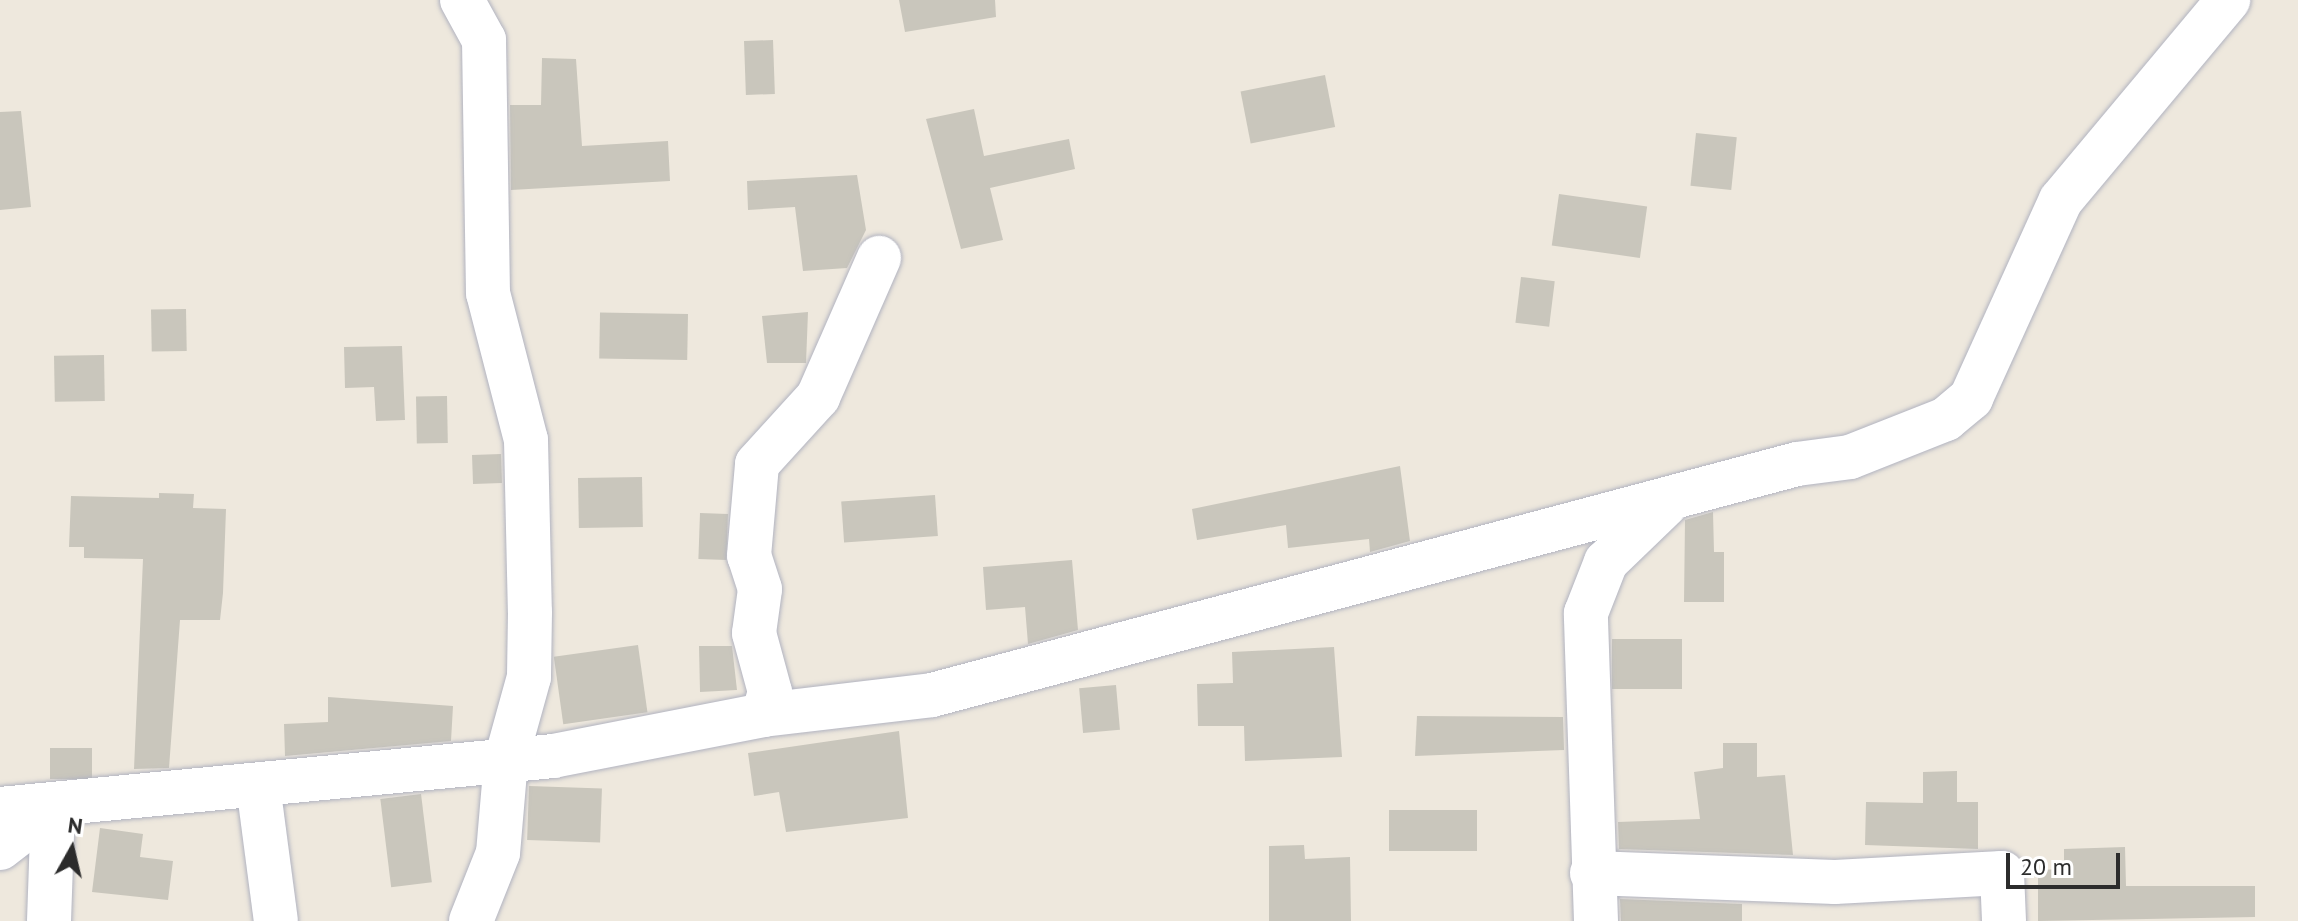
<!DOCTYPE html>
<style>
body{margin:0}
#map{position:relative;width:2298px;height:921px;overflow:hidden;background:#eee8dd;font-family:"PT Sans",sans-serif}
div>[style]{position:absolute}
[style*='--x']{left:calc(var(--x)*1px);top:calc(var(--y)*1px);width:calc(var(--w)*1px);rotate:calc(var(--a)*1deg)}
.building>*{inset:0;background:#c9c6bc;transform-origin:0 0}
.roads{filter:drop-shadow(0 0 2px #b1b3c0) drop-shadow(0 0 2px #b1b3c0)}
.minor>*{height:44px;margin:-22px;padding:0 22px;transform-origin:22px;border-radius:22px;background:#fff}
span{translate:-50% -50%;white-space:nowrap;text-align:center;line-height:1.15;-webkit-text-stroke:8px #fff;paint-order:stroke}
.north{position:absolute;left:32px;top:809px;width:80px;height:80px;-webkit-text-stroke:6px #fff;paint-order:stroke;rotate:8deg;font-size:22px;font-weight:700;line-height:32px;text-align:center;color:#2c2c2c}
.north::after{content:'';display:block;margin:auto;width:28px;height:36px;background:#2c2c2c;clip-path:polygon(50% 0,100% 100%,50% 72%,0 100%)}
.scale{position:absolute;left:2006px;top:853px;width:114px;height:36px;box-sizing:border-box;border:4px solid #2c2c2c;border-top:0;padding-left:10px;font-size:24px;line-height:28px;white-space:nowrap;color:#2c2c2c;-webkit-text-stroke:6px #fff;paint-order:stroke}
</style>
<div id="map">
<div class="building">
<i style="clip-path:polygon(899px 0,995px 0,996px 17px,905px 32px)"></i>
<i style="left:773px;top:40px;width:54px;height:29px;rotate:88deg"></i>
<i style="clip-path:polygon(542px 58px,576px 59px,582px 146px,668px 141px,670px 181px,511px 190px,510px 105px,541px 105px)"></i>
<i style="left:1325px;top:75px;width:53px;height:86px;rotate:79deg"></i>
<i style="clip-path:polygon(974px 109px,984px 156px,1069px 139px,1075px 169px,990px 188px,1003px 240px,961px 249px,926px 119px)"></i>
<i style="clip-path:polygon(21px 111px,31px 207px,0 210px,0 112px)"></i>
<i style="left:1696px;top:133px;width:41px;height:53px;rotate:6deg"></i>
<i style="clip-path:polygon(857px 175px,866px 230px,847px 268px,803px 271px,795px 207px,748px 210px,747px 181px)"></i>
<i style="left:1559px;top:194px;width:89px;height:52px;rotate:8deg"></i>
<i style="left:1521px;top:277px;width:34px;height:46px;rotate:7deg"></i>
<i style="left:186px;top:309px;width:42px;height:35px;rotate:89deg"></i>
<i style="clip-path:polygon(808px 312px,806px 363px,767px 363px,762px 316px)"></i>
<i style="left:688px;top:314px;width:46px;height:88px;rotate:91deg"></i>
<i style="clip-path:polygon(402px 346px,405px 420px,376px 421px,374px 387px,345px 388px,344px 347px)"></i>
<i style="left:104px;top:355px;width:46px;height:50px;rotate:89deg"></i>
<i style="left:447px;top:396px;width:47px;height:31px;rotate:89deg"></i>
<i style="left:501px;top:454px;width:29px;height:29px;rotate:88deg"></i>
<i style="clip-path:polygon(1400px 466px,1410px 541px,1370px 552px,1369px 539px,1288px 548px,1286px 525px,1197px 540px,1192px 509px)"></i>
<i style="left:642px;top:477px;width:50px;height:64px;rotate:89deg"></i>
<i style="clip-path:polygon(159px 493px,194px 494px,193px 508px,226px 509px,223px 593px,220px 620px,180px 620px,169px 768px,134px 769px,143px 559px,84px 558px,84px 547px,69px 547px,71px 496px,159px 498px)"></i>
<i style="left:935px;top:495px;width:41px;height:94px;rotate:86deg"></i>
<i style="clip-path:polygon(1713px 512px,1714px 552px,1724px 552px,1724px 602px,1684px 602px,1685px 520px)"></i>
<i style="left:700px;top:513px;width:28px;height:46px;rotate:2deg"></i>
<i style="clip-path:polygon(1072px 560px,1078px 630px,1028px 644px,1025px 607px,986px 610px,983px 567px)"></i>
<i style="left:1612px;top:639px;width:70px;height:50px"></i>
<i style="left:638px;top:645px;width:68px;height:85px;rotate:82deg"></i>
<i style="clip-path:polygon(699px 646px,732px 646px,737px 690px,700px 692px)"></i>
<i style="clip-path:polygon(1334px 647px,1342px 757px,1245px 761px,1244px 726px,1198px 726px,1197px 684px,1233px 683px,1232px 652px)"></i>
<i style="left:1116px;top:685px;width:45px;height:37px;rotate:85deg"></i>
<i style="clip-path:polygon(328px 697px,453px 706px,451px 741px,285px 756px,284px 724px,328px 722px)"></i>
<i style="clip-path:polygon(1417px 716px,1563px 717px,1564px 750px,1415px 756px)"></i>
<i style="clip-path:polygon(899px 731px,908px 818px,786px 832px,779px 792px,754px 796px,748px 753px)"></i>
<i style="clip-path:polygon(1723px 743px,1757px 743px,1757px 777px,1785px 775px,1793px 855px,1619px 849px,1618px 822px,1700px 819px,1694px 772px,1723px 768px)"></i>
<i style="left:50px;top:748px;width:42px;height:31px"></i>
<i style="clip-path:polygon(1957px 771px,1957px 802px,1978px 802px,1978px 849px,1865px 845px,1866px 802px,1923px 803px,1923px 772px)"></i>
<i style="left:529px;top:786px;width:73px;height:54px;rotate:2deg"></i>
<i style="left:421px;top:794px;width:89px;height:41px;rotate:83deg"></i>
<i style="left:1389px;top:810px;width:88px;height:41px"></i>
<i style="clip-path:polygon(100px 828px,143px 834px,140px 857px,173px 861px,168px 900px,92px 892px)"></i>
<i style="clip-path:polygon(1304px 845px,1305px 859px,1350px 857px,1351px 921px,1269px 921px,1269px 846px)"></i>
<i style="clip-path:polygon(2125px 847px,2126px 886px,2255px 886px,2255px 917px,2038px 921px,2038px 870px,2064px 869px,2064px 849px)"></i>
<i style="clip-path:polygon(1620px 899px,1742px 904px,1742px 921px,1621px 921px)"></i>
</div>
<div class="roads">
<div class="minor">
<i style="--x:462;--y:0;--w:46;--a:61.2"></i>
<i style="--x:484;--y:40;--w:253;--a:89.1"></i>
<i style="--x:488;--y:293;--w:152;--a:75.5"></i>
<i style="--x:526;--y:440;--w:172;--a:88.7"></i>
<i style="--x:530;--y:612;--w:65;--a:90.9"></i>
<i style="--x:529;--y:677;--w:86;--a:105.5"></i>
<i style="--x:506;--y:760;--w:93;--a:94.9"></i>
<i style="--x:498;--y:853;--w:73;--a:111.7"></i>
<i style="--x:763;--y:715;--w:24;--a:-73"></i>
<i style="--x:770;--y:692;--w:61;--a:-105.2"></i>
<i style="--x:754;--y:633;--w:44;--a:-82.2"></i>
<i style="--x:760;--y:589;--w:35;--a:-108"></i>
<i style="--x:749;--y:556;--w:92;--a:-85"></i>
<i style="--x:757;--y:464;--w:91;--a:-47.7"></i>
<i style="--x:818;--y:397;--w:152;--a:-66.3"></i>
<i style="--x:258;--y:785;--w:137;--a:82.5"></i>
<i style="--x:0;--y:809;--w:556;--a:-5.47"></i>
<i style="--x:553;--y:756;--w:214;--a:-11"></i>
<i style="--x:763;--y:715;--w:170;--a:-6.7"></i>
<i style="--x:932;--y:695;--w:895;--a:-14.95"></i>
<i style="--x:1797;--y:464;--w:53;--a:-7.5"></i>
<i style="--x:1850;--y:457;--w:103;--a:-21.6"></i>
<i style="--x:1946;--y:419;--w:33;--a:-40"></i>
<i style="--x:1971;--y:398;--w:217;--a:-65.6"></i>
<i style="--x:2061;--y:200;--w:261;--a:-50.1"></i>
<i style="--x:0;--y:848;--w:67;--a:-37.7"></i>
<i style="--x:1592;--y:873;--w:243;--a:2.1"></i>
<i style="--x:1835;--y:882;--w:167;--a:-3.1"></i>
<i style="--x:2002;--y:873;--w:48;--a:87.6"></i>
<i style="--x:49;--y:921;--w:114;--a:-88"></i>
<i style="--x:1596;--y:921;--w:308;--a:-91.9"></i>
<i style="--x:1586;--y:613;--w:55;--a:-68.6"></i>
<i style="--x:1606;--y:562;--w:83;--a:-44"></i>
</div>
</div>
<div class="north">N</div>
<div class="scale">20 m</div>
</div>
